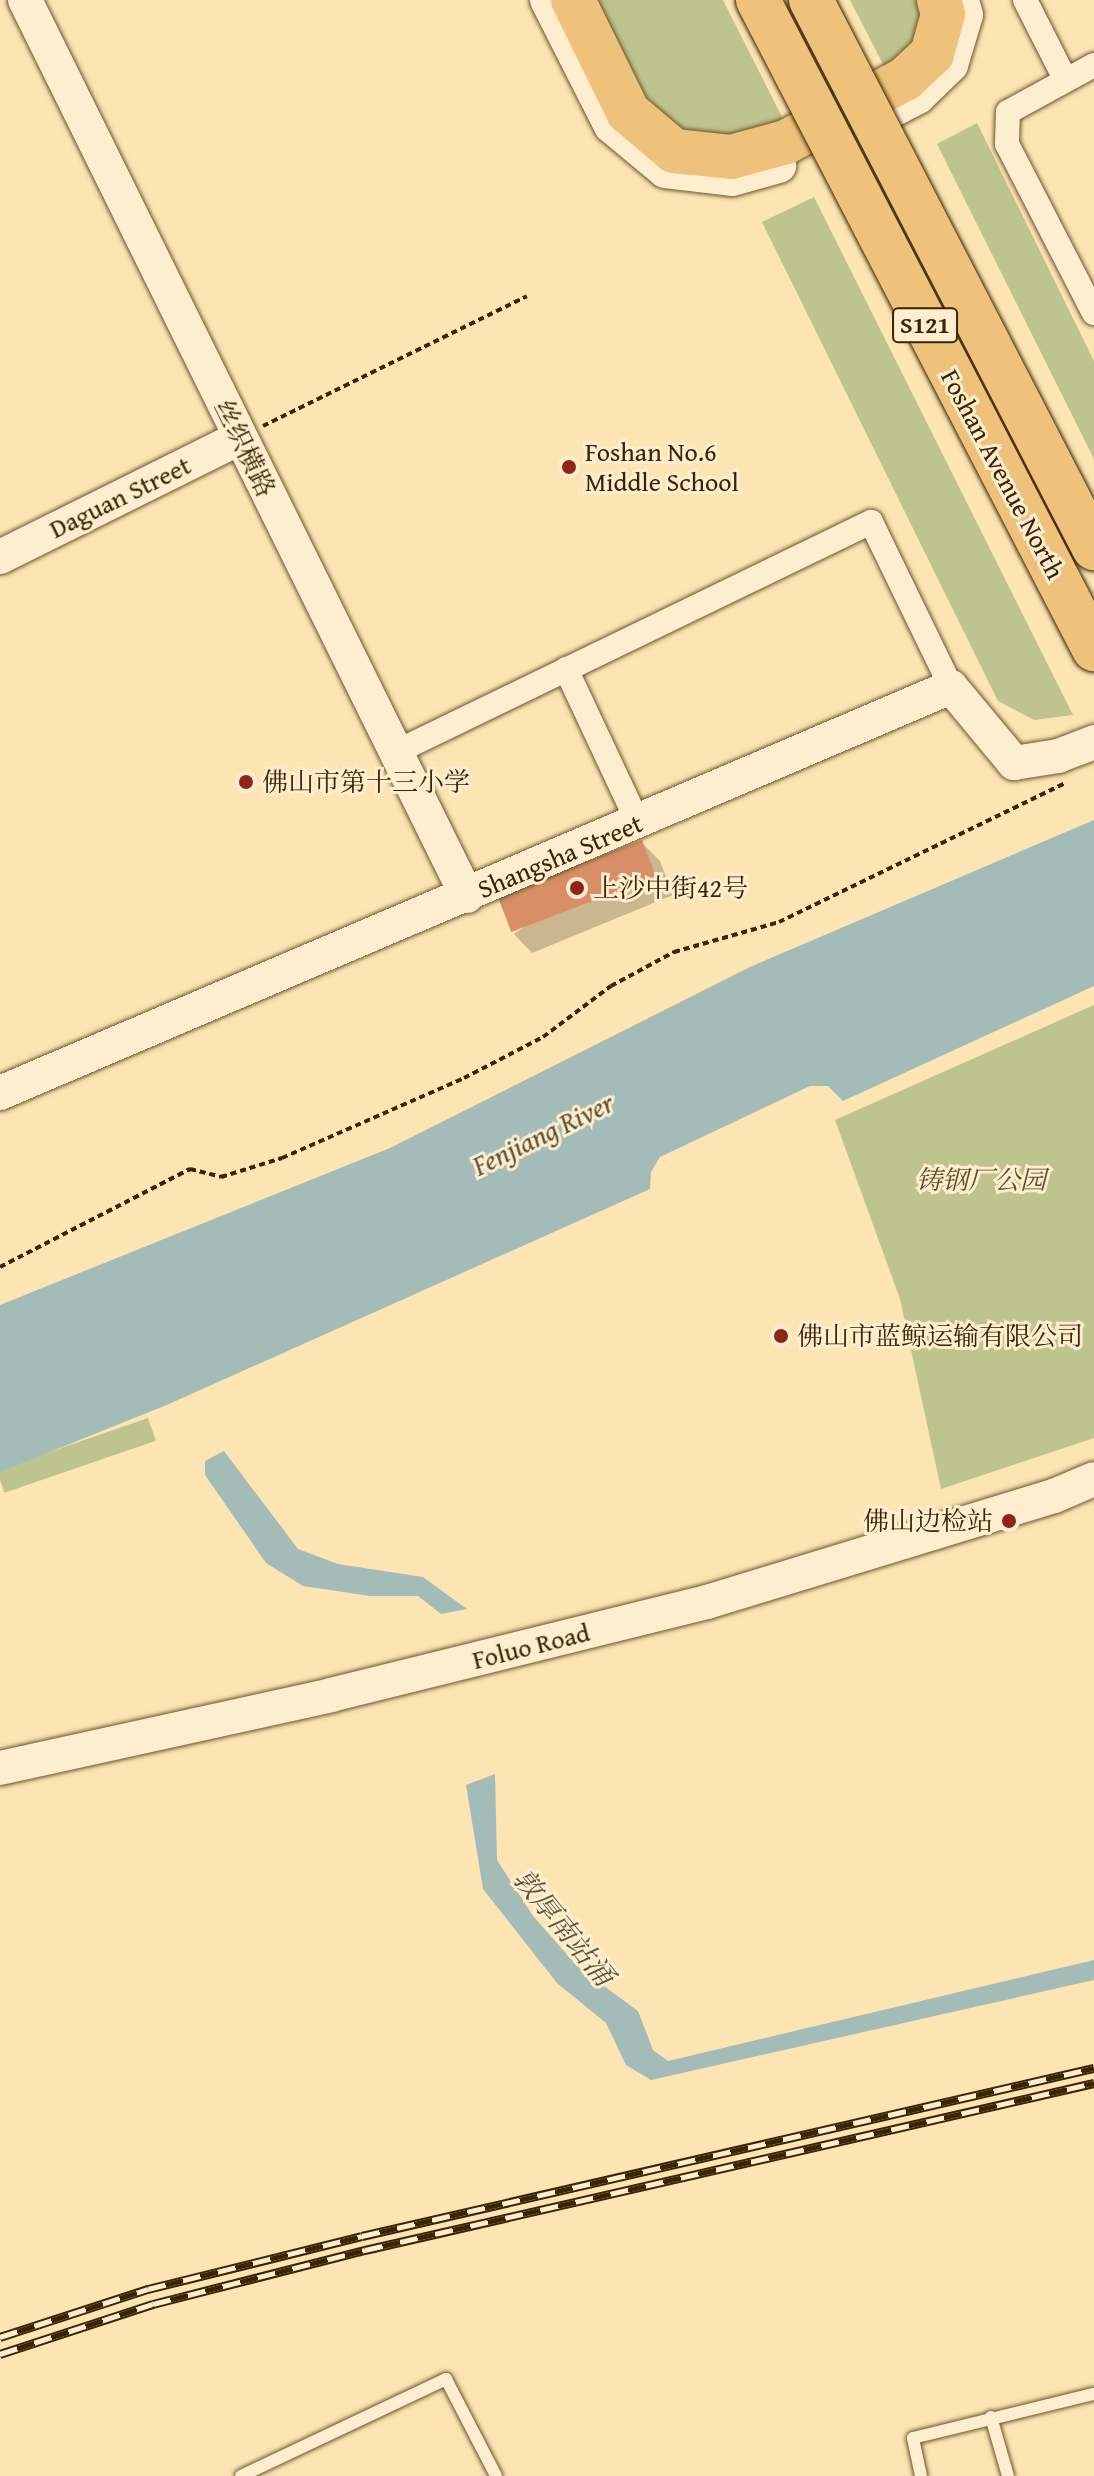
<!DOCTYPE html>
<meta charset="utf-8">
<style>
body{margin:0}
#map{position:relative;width:1094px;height:2476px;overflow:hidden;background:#fde4b3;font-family:"Gentium Book Plus","Noto Serif SC",serif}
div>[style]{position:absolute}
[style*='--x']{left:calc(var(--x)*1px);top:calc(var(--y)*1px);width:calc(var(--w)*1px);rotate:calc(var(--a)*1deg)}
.green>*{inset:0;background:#bec48d;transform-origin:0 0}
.water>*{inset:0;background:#a3bcb7}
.shadow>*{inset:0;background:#0003}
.building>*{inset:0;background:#d88f67;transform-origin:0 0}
.path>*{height:4px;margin-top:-2px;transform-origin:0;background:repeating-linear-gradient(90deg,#3a2403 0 6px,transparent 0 10px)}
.roads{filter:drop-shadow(0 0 2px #6b542f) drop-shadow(0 0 2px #6b542f)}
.lane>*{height:12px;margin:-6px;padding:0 6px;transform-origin:6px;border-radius:6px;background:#feedce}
.street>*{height:24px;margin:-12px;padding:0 12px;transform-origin:12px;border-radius:12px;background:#feedce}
.secondary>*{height:34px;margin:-17px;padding:0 17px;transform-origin:17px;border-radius:17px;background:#feedce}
.highway>*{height:44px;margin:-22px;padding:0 22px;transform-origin:22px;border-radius:22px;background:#eec27a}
.rail>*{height:9px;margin-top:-4.5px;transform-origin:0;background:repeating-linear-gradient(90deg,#feedce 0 18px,#3a2403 0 36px);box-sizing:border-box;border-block:2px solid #3a2403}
.bridges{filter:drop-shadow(0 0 2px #3a2403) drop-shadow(0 0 2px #3a2403)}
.highway-bridge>*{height:44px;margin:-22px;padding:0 22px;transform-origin:22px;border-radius:22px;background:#eec27a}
.dots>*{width:22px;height:22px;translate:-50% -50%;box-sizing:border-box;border:4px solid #feedce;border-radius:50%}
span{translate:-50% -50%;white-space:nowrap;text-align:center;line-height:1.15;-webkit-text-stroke:6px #feedce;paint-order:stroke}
.shield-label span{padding:2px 6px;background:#feedce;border:2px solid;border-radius:6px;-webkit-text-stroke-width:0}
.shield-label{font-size:24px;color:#3a2403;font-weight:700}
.street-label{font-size:26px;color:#3a2403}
.poi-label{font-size:26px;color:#3a2403}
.left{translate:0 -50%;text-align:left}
.right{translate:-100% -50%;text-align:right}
.park-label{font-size:26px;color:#5b4c26;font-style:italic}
.water-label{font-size:28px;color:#5a5239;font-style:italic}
</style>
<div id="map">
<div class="green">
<i style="clip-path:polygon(590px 0,723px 0,784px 121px,733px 137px,682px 129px,643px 101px)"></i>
<i style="clip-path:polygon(850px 0,922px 0,916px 47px,886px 70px)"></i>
<i style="clip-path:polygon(977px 123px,1094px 361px,1094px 459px,937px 144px)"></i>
<i style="clip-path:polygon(814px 197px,1073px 715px,1034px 720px,998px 701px,762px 222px)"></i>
<i style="clip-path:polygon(1094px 1005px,1094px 1438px,941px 1489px,900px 1299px,835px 1120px)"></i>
<i style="left:148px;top:1418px;width:24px;height:160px;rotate:71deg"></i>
</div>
<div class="water">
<i style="clip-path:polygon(1094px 820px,1094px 986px,843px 1101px,828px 1086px,810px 1086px,660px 1157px,651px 1172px,650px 1189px,169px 1404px,0 1472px,0 1305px,390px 1148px,750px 967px)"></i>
<i style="clip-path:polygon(224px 1451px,298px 1549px,338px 1564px,423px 1577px,467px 1609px,441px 1614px,418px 1596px,370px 1596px,303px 1586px,266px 1563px,205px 1475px,205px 1461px)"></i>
<i style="clip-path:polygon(495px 1774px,497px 1860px,533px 1916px,578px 1967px,638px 2011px,653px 2050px,668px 2061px,1094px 1960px,1094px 1980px,651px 2080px,626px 2065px,606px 2023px,557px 1983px,483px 1889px,466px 1785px)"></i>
</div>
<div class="shadow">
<i style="clip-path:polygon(642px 843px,660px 861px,673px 895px,532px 953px,514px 934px)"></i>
</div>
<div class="building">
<i style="left:642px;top:840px;width:39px;height:155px;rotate:69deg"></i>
</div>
<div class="path">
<i style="--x:263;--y:426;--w:294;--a:-26.2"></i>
<i style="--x:0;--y:1267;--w:214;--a:-27.3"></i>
<i style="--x:190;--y:1169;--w:32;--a:14"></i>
<i style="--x:221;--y:1177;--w:64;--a:-17.3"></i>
<i style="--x:282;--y:1158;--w:199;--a:-23.7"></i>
<i style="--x:464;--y:1078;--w:89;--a:-27.4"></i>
<i style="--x:543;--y:1037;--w:85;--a:-36.9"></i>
<i style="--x:611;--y:986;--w:72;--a:-28.4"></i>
<i style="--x:674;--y:952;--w:109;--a:-15.9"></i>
<i style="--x:779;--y:922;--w:318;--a:-25.9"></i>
</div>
<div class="roads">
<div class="lane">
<i style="--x:991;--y:2417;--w:61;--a:73.9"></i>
<i style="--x:241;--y:2476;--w:227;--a:-25.3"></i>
<i style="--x:446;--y:2379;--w:109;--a:62.7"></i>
<i style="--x:921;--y:2476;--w:39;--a:-102"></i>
<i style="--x:913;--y:2438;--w:186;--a:-13.7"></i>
</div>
<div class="street">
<i style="--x:1025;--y:0;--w:89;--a:63.1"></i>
<i style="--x:1094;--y:65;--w:98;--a:151.3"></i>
<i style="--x:1008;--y:112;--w:32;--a:92"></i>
<i style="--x:1007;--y:144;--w:190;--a:62.8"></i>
<i style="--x:566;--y:669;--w:170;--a:64.9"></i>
<i style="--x:396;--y:752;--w:528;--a:-25.84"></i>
<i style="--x:871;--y:522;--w:183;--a:64.1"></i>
</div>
<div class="secondary">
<i style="--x:25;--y:0;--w:999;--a:63.74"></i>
<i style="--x:547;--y:0;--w:141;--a:63.1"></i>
<i style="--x:611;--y:126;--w:70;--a:39.8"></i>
<i style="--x:665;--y:171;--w:67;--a:6.8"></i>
<i style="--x:732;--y:179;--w:49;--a:-15.5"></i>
<i style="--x:876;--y:119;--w:47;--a:-27.6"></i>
<i style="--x:918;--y:97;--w:46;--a:-44.1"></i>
<i style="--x:951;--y:65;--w:52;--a:-73.3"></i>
<i style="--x:966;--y:15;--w:16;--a:-105"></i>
<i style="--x:0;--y:557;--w:268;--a:-26.4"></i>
<i style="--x:0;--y:1093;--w:1034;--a:-23.12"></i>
<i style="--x:951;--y:687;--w:99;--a:50.3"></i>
<i style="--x:1014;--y:763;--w:45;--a:-9"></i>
<i style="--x:1058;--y:756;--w:39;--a:-21"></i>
<i style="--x:0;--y:1768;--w:339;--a:-12.4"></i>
<i style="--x:331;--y:1695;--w:387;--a:-13.9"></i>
<i style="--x:707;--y:1602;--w:363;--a:-17"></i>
<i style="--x:1054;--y:1496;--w:43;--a:-23"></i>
</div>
<div class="highway">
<i style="--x:573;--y:0;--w:125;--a:63.8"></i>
<i style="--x:628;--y:112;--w:60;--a:40.3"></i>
<i style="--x:674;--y:151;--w:57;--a:6"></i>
<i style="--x:731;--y:157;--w:57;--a:-15.3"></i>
<i style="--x:786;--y:142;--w:135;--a:-27.9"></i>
<i style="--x:905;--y:79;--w:37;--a:-43"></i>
<i style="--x:932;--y:54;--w:41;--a:-74.6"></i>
<i style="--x:943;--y:14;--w:15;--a:-106"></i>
</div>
</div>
<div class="rail">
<i style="--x:0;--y:2337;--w:156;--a:-18"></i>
<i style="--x:148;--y:2289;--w:220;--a:-13.9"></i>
<i style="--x:362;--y:2236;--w:751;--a:-12.93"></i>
<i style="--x:0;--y:2354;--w:161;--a:-18.1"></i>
<i style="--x:153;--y:2304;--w:219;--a:-14.3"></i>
<i style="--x:365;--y:2250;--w:748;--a:-12.9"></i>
</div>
<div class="bridges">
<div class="highway-bridge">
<i style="--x:758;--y:0;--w:731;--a:62.63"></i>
<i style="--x:811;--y:0;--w:617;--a:62.69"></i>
</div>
</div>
<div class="dots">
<i style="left:569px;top:467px;background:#8f2418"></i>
<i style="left:246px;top:782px;background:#8f2418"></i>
<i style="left:577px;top:888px;background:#8f2418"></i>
<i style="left:781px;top:1336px;background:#8f2418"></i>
<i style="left:1009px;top:1521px;background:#8f2418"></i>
</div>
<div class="shield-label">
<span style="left:925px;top:325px">S121</span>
</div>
<div class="street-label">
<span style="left:245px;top:448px;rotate:64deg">丝织横路</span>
<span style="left:1003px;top:474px;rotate:62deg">Foshan Avenue North</span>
<span style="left:120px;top:497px;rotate:-26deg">Daguan Street</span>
<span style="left:560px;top:856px;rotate:-23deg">Shangsha Street</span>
<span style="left:531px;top:1646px;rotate:-14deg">Foluo Road</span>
</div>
<div class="poi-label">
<span class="left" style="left:585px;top:467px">Foshan No.6<br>Middle School</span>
<span class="left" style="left:262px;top:782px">佛山市第十三小学</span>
<span class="left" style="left:593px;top:888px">上沙中街42号</span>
<span class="left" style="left:797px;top:1336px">佛山市蓝鲸运输有限公司</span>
<span class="right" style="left:993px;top:1521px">佛山边检站</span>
</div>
<div class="park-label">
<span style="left:981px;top:1180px">铸钢厂公园</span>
</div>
<div class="water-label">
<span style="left:543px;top:1134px;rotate:-26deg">Fenjiang River</span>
<span style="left:564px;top:1927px;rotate:51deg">敦厚南站涌</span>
</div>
</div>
